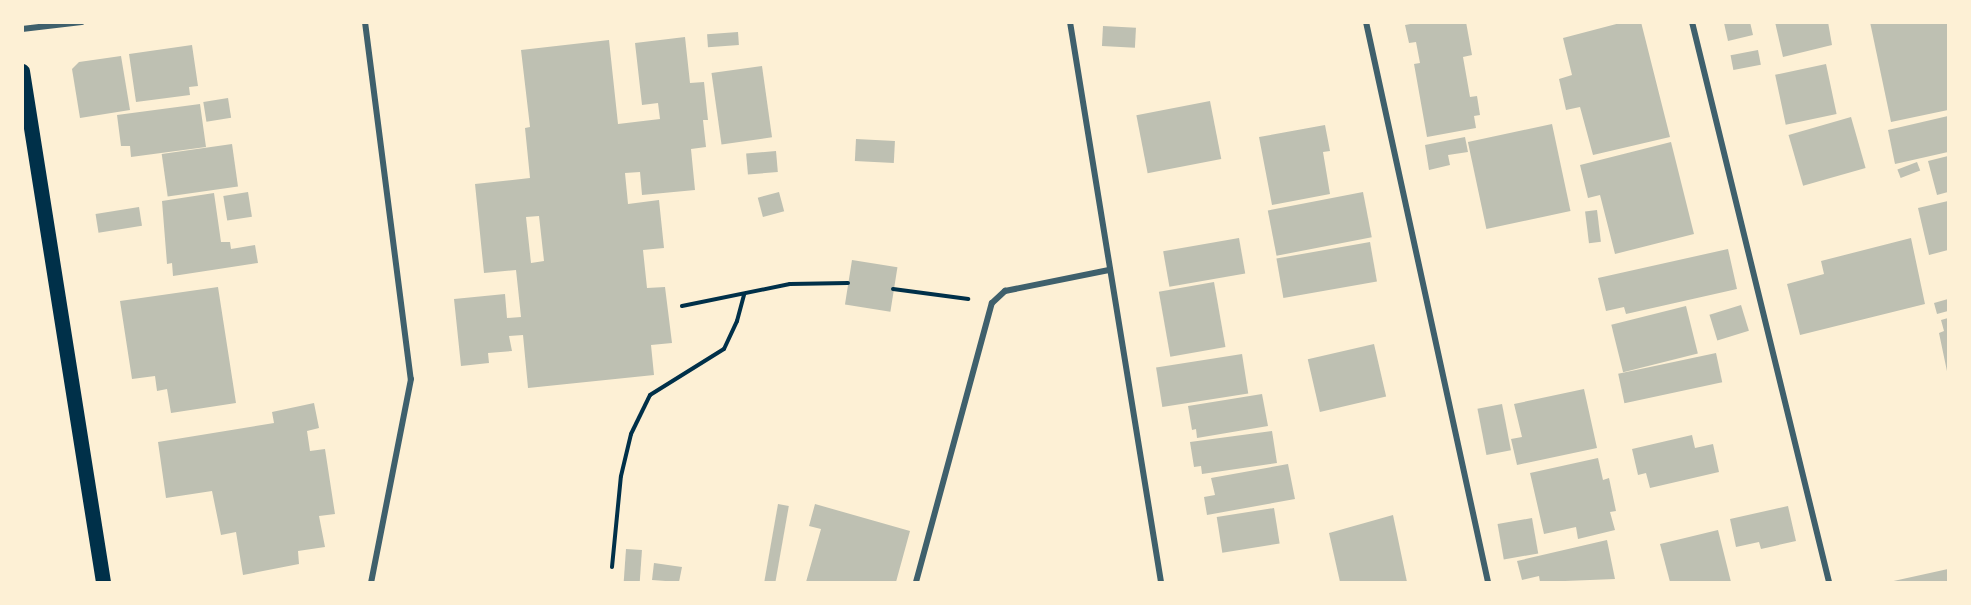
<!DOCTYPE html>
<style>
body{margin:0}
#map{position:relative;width:1971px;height:605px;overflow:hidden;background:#fdf0d5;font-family:"Nunito Sans",sans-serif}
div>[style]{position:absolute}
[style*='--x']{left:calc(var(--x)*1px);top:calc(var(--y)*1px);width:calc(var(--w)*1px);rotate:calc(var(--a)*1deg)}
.building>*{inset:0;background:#bec0b2;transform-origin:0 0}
.path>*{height:4px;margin:-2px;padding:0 2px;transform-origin:2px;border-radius:2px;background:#003049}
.minor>*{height:6px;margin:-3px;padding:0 3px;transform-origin:3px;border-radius:3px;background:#3f606c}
.primary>*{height:15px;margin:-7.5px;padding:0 7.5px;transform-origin:7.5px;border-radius:7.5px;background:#003049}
span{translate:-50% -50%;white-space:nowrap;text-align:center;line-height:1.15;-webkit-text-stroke:4.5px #fdf0d5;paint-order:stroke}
.frame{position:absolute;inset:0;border:24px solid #fdf0d5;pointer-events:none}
</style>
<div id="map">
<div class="building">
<i style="clip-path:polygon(1421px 22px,1466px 22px,1472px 55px,1463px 57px,1470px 97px,1477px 96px,1480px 115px,1474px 116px,1476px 128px,1427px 137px,1414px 64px,1420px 63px,1416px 42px,1409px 43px,1405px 25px)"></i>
<i style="clip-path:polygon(1624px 22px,1641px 22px,1670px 137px,1593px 155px,1580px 107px,1566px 110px,1559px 79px,1572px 75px,1563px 38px)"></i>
<i style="clip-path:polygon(1750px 22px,1753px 35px,1728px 41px,1724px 23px)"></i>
<i style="clip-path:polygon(1775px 22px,1828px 22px,1832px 45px,1783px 57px)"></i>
<i style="clip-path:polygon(1870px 22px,1948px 22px,1948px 110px,1891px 122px)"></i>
<i style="left:1103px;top:26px;width:33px;height:20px;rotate:3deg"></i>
<i style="left:738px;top:32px;width:13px;height:31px;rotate:86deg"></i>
<i style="clip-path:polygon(evenodd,685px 37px,690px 83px,704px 82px,708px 120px,703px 120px,706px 147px,691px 149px,695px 190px,642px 195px,640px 172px,625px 173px,628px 204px,659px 200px,664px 248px,643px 250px,647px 288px,665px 287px,672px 343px,651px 345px,654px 375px,528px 388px,523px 335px,509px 336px,512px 351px,488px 353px,489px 363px,461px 366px,454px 299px,505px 294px,507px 318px,521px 317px,516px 270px,484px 273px,475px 184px,530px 178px,525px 128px,530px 127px,521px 50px,609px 40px,618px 124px,660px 119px,658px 103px,642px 105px,635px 43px,685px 37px,539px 216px,544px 261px,531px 263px,526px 217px,539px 216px)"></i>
<i style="clip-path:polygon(192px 45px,198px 86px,189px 87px,190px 95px,136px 102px,129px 54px)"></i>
<i style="left:1758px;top:50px;width:15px;height:28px;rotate:79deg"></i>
<i style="clip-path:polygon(121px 56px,130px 110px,80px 118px,72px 69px,79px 62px)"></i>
<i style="left:1826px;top:64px;width:51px;height:52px;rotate:78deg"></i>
<i style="left:762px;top:66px;width:72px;height:51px;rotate:82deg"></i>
<i style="left:228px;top:98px;width:20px;height:25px;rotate:81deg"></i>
<i style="left:1210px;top:101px;width:59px;height:75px;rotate:79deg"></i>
<i style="clip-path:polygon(200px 104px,206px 147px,131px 157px,130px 146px,121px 146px,117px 115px)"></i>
<i style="clip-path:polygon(1948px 116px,1948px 152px,1895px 164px,1888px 130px)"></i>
<i style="left:1851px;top:117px;width:53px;height:65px;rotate:74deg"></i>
<i style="left:1552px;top:124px;width:89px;height:86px;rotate:78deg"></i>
<i style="clip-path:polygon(1325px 125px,1330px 151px,1323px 152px,1330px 194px,1272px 205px,1259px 137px)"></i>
<i style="clip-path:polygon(1465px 137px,1468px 152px,1448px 155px,1450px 165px,1429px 170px,1425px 145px)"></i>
<i style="left:856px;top:139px;width:39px;height:22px;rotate:3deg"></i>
<i style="clip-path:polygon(1671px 142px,1694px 234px,1615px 254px,1600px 195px,1588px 198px,1580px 165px)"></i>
<i style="left:232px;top:144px;width:43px;height:71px;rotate:82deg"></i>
<i style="left:776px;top:151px;width:21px;height:30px;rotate:85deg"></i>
<i style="clip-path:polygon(1948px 156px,1948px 192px,1937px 195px,1928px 161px)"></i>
<i style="left:1917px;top:162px;width:9px;height:21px;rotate:69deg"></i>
<i style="left:248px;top:192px;width:25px;height:25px;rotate:81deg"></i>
<i style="left:779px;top:192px;width:20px;height:22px;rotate:75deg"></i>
<i style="left:1363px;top:192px;width:46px;height:97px;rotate:79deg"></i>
<i style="clip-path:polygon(214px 193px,221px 242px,230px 242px,231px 249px,255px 245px,258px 263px,173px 276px,172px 263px,167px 264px,162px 201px)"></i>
<i style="clip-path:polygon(1948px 201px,1948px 250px,1929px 255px,1918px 208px)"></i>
<i style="left:139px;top:207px;width:19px;height:44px;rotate:81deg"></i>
<i style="left:1597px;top:210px;width:32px;height:12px;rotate:83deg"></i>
<i style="left:1239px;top:238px;width:36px;height:77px;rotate:80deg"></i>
<i style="clip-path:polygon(1911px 238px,1925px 304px,1800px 335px,1787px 284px,1824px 274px,1821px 261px)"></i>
<i style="left:1370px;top:242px;width:40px;height:95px;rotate:80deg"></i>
<i style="clip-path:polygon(1728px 249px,1737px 289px,1626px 314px,1624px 307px,1606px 311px,1598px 278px)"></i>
<i style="left:852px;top:260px;width:46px;height:45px;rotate:9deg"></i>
<i style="left:1214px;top:282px;width:66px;height:56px;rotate:80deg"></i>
<i style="clip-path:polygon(218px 287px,236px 403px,171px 413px,167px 389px,157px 391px,155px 376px,132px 379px,120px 301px)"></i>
<i style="clip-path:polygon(1948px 299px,1948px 311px,1937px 314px,1934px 303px)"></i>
<i style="left:1741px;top:305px;width:27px;height:33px;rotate:73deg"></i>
<i style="left:1686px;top:306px;width:49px;height:77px;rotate:76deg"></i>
<i style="clip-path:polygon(1948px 318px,1948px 376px,1939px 333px,1944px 331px,1941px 320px)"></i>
<i style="left:1374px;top:344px;width:54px;height:68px;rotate:77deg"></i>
<i style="left:1716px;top:353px;width:30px;height:100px;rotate:78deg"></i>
<i style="left:1242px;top:354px;width:40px;height:87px;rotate:81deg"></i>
<i style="clip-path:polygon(1584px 389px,1597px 448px,1517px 465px,1511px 439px,1522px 437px,1514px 404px)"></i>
<i style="clip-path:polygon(1262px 394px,1268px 426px,1197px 438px,1196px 429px,1192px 430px,1188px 406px)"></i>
<i style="clip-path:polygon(314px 403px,319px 428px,307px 431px,310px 451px,325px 449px,335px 514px,319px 516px,325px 547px,298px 551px,299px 564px,243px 575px,236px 532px,221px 535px,212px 491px,166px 498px,158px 442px,274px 423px,272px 412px)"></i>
<i style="left:1502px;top:404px;width:47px;height:25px;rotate:79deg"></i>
<i style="clip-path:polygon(1272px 431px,1277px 463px,1202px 474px,1201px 466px,1194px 467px,1190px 442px)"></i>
<i style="clip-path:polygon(1692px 435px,1695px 448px,1713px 444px,1719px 472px,1650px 488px,1646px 473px,1638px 475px,1632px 449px)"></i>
<i style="clip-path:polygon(1598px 458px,1603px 480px,1609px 478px,1616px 511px,1610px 512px,1615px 530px,1578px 539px,1576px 527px,1544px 534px,1530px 473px)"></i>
<i style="clip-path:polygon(1288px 464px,1295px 499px,1207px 515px,1204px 497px,1215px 495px,1211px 478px)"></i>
<i style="left:778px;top:504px;width:11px;height:81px;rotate:10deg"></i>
<i style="clip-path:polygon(815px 504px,910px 531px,896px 582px,806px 582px,821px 529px,809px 526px)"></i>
<i style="clip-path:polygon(1788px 506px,1796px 541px,1761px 549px,1759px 542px,1736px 547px,1730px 519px)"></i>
<i style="left:1274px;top:508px;width:36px;height:58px;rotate:81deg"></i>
<i style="clip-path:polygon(1393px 515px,1407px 582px,1340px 582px,1329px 533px)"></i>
<i style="left:1532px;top:518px;width:36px;height:35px;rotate:80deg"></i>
<i style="clip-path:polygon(1718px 530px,1731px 582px,1670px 582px,1660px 544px)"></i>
<i style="clip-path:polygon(1607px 540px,1615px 579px,1540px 582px,1539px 576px,1522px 580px,1517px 561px)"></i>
<i style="left:626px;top:549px;width:16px;height:32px;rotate:4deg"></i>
<i style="clip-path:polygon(654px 563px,682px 567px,679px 582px,652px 580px)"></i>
<i style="clip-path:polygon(1948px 569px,1948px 582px,1889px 582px)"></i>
</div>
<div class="path">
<i style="--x:893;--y:289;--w:76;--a:7.6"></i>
<i style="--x:682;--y:306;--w:110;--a:-11.5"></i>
<i style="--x:790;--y:284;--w:58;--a:-1"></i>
<i style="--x:612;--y:567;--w:91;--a:-84.4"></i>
<i style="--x:621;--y:476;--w:43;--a:-76.6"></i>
<i style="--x:631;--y:434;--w:43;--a:-64"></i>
<i style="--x:650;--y:395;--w:87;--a:-31.9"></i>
<i style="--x:724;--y:349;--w:31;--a:-65"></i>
<i style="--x:737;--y:321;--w:28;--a:-75"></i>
</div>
<div class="minor">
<i style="--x:365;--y:22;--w:360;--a:82.7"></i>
<i style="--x:411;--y:379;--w:207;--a:101.1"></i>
<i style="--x:1070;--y:22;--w:567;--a:80.77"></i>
<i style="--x:1366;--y:22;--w:573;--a:77.71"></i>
<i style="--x:1692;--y:22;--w:577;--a:76.25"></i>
<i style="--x:22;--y:29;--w:60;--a:-6.7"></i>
<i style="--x:916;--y:582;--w:289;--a:-74.8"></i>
<i style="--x:992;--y:303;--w:18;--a:-43"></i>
<i style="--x:1005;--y:291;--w:106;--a:-11.4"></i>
</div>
<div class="primary">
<i style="--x:22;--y:71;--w:517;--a:80.99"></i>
</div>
<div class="frame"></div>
</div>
